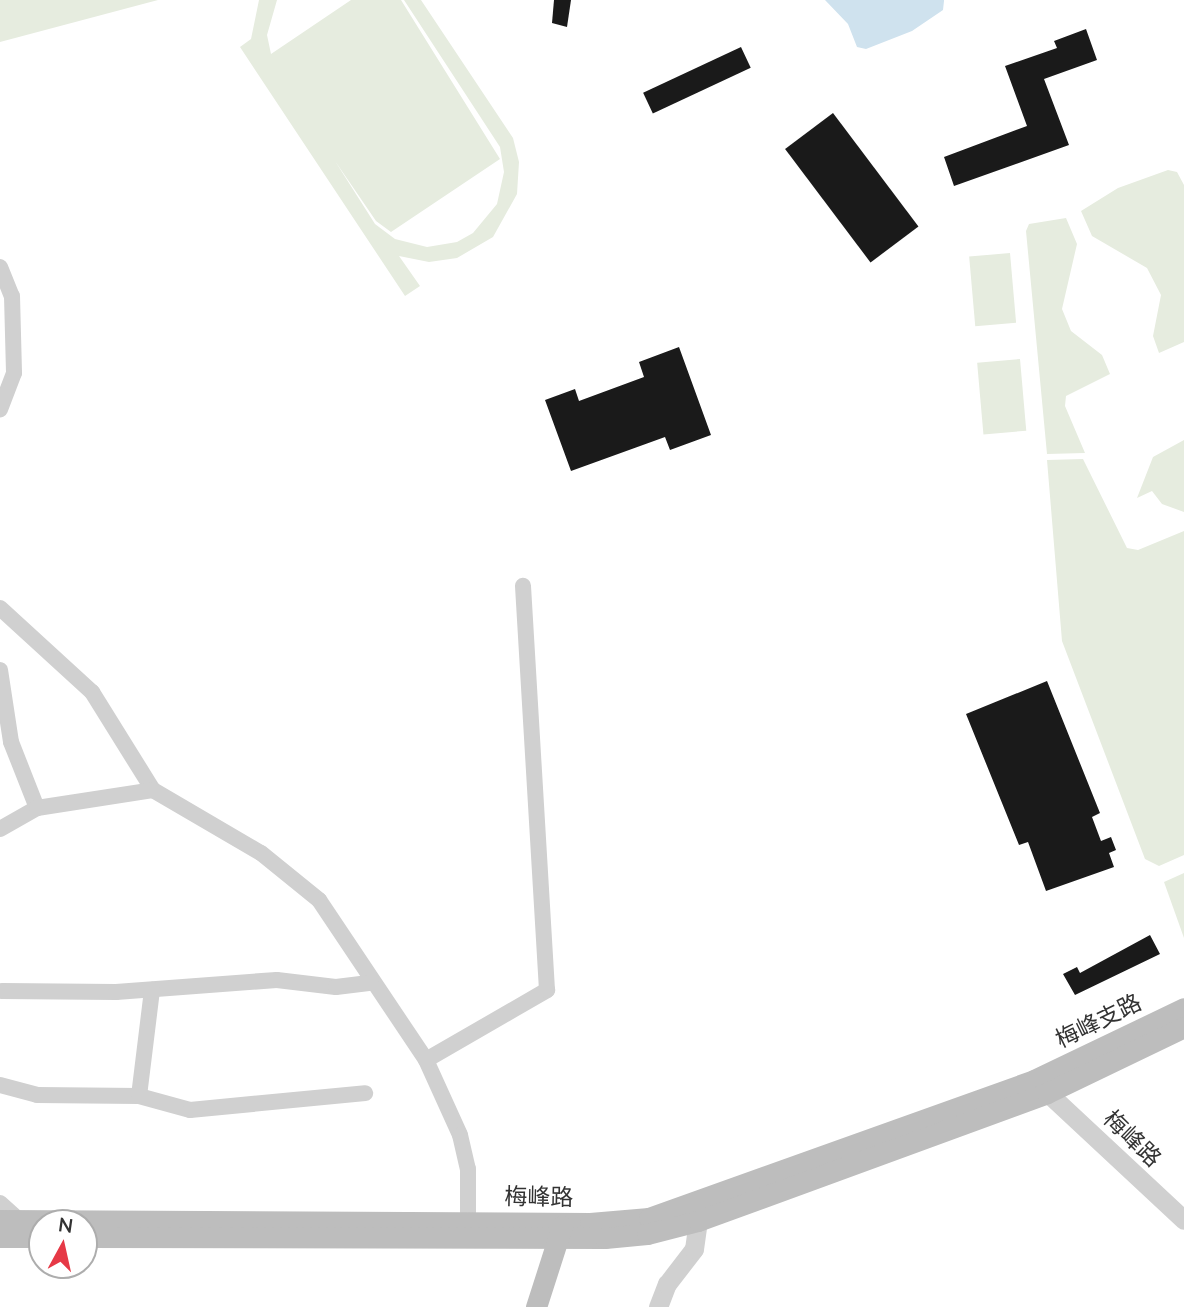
<!DOCTYPE html>
<meta charset="utf-8">
<style>
body{margin:0}
#map{position:relative;width:1184px;height:1307px;overflow:hidden;background:#fff;font-family:Lato,"Noto Sans SC",sans-serif}
div>[style]{position:absolute}
[style*='--x']{left:calc(var(--x)*1px);top:calc(var(--y)*1px);width:calc(var(--w)*1px);rotate:calc(var(--a)*1deg)}
.green>*{inset:0;background:#e6ecdf;transform-origin:0 0}
.water>*{inset:0;background:#cfe2ee}
.building>*{inset:0;background:#1a1a1a;transform-origin:0 0}
.minor>*{height:16px;margin:-8px;padding:0 8px;transform-origin:8px;border-radius:8px;background:#d0d0d0}
.tertiary>*{height:19px;margin:-9.5px;padding:0 9.5px;transform-origin:9.5px;border-radius:9.5px;background:#d0d0d0}
.secondary>*{height:21px;margin:-10.5px;padding:0 10.5px;transform-origin:10.5px;border-radius:10.5px;background:#bdbdbd}
span{translate:-50% -50%;white-space:nowrap;text-align:center;line-height:1.15;-webkit-text-stroke:7px #fff;paint-order:stroke}
.street-label{font-size:23px;color:#333}
.north{position:absolute;left:28px;top:1209px;width:70px;height:70px;box-sizing:border-box;background:#fff;border:2px solid #adadad;border-radius:50%;rotate:8deg;font-size:19px;font-weight:700;line-height:28px;text-align:center;color:#333}
.north::after{content:'';display:block;margin:auto;width:24px;height:32px;background:#e63946;clip-path:polygon(50% 0,100% 100%,50% 72%,0 100%)}
</style>
<div id="map">
<div class="green">
<i style="clip-path:polygon(0 0,158px 0,0 42px)"></i>
<i style="clip-path:polygon(259px 0,277px 0,267px 35px,271px 54px,351px 0,401px 0,500px 159px,391px 232px,376px 221px,335px 161px,375px 224px,395px 239px,427px 247px,457px 242px,473px 233px,497px 204px,504px 172px,500px 147px,404px 0,421px 0,513px 138px,519px 162px,517px 194px,493px 237px,457px 258px,429px 262px,399px 256px,420px 286px,405px 296px,240px 47px,251px 39px)"></i>
<i style="clip-path:polygon(1168px 170px,1177px 172px,1184px 185px,1184px 342px,1159px 353px,1153px 336px,1161px 295px,1147px 268px,1092px 236px,1081px 211px,1118px 188px)"></i>
<i style="clip-path:polygon(1066px 218px,1077px 244px,1062px 309px,1071px 331px,1102px 355px,1110px 374px,1066px 396px,1065px 406px,1085px 453px,1047px 454px,1026px 231px,1029px 224px)"></i>
<i style="left:1010px;top:253px;width:70px;height:41px;rotate:85deg"></i>
<i style="left:1020px;top:359px;width:72px;height:43px;rotate:85deg"></i>
<i style="clip-path:polygon(1184px 440px,1184px 512px,1162px 504px,1152px 491px,1137px 498px,1153px 457px)"></i>
<i style="clip-path:polygon(1083px 459px,1127px 548px,1138px 550px,1184px 531px,1184px 855px,1159px 866px,1145px 859px,1062px 641px,1047px 460px)"></i>
<i style="clip-path:polygon(1184px 873px,1184px 938px,1164px 882px)"></i>
</div>
<div class="water">
<i style="clip-path:polygon(825px 0,944px 0,944px 1px,943px 10px,912px 31px,866px 49px,857px 47px,848px 24px)"></i>
</div>
<div class="building">
<i style="clip-path:polygon(554px 0,571px 0,567px 27px,552px 23px)"></i>
<i style="clip-path:polygon(1086px 29px,1097px 60px,1044px 79px,1069px 145px,954px 186px,944px 157px,1027px 126px,1005px 66px,1057px 48px,1054px 41px)"></i>
<i style="left:741px;top:47px;width:23px;height:108px;rotate:65deg"></i>
<i style="left:833px;top:113px;width:142px;height:60px;rotate:53deg"></i>
<i style="clip-path:polygon(679px 347px,711px 435px,670px 450px,665px 437px,571px 471px,545px 400px,575px 389px,579px 401px,644px 377px,639px 362px)"></i>
<i style="clip-path:polygon(1047px 681px,1100px 813px,1092px 817px,1101px 841px,1111px 837px,1116px 850px,1109px 853px,1114px 867px,1046px 891px,1028px 842px,1019px 845px,966px 714px)"></i>
<i style="clip-path:polygon(1150px 935px,1160px 954px,1075px 995px,1063px 974px,1077px 967px,1080px 973px)"></i>
</div>
<div class="minor">
<i style="--x:0;--y:267;--w:31;--a:68"></i>
<i style="--x:12;--y:296;--w:77;--a:88.5"></i>
<i style="--x:14;--y:373;--w:39;--a:111"></i>
<i style="--x:0;--y:608;--w:125;--a:42.4"></i>
<i style="--x:92;--y:692;--w:115;--a:58.1"></i>
<i style="--x:153;--y:790;--w:125;--a:30.3"></i>
<i style="--x:261;--y:853;--w:75;--a:39"></i>
<i style="--x:319;--y:900;--w:192;--a:56.2"></i>
<i style="--x:426;--y:1060;--w:82;--a:65.6"></i>
<i style="--x:460;--y:1135;--w:35;--a:77"></i>
<i style="--x:468;--y:1169;--w:52;--a:90"></i>
<i style="--x:0;--y:670;--w:73;--a:81.3"></i>
<i style="--x:11;--y:742;--w:71;--a:68.5"></i>
<i style="--x:0;--y:829;--w:43;--a:-29.6"></i>
<i style="--x:37;--y:808;--w:117;--a:-8.8"></i>
<i style="--x:2;--y:991;--w:114;--a:0.5"></i>
<i style="--x:116;--y:992;--w:161;--a:-4.3"></i>
<i style="--x:277;--y:980;--w:59;--a:6.8"></i>
<i style="--x:336;--y:987;--w:35;--a:-7"></i>
<i style="--x:426;--y:1060;--w:140;--a:-30"></i>
<i style="--x:547;--y:990;--w:405;--a:-93.4"></i>
<i style="--x:0;--y:1085;--w:38;--a:15"></i>
<i style="--x:37;--y:1095;--w:102;--a:0.6"></i>
<i style="--x:139;--y:1096;--w:53;--a:15.4"></i>
<i style="--x:190;--y:1110;--w:176;--a:-5.5"></i>
<i style="--x:139;--y:1096;--w:107;--a:-83"></i>
<i style="--x:0;--y:1203;--w:25;--a:42"></i>
</div>
<div class="tertiary">
<i style="--x:1036;--y:1082;--w:202;--a:43"></i>
<i style="--x:658;--y:1307;--w:25;--a:-69"></i>
<i style="--x:667;--y:1284;--w:44;--a:-52.4"></i>
<i style="--x:694;--y:1249;--w:28;--a:-82"></i>
</div>
<div class="secondary">
<i style="--x:0;--y:1220;--w:590;--a:0.29"></i>
<i style="--x:590;--y:1223;--w:59;--a:-4.8"></i>
<i style="--x:649;--y:1218;--w:409;--a:-19.7"></i>
<i style="--x:1034;--y:1080;--w:166;--a:-25.6"></i>
<i style="--x:0;--y:1237;--w:42;--a:0"></i>
<i style="--x:84;--y:1237;--w:521;--a:0.11"></i>
<i style="--x:605;--y:1238;--w:42;--a:-5.4"></i>
<i style="--x:647;--y:1234;--w:53;--a:-14.3"></i>
<i style="--x:698;--y:1221;--w:372;--a:-20.1"></i>
<i style="--x:1047;--y:1093;--w:152;--a:-25.7"></i>
<i style="--x:536;--y:1307;--w:85;--a:-72.2"></i>
</div>
<div class="street-label">
<span style="left:1098px;top:1020px;rotate:-26deg">梅峰支路</span>
<span style="left:1133px;top:1138px;rotate:44deg">梅峰路</span>
<span style="left:539px;top:1196px;rotate:1deg">梅峰路</span>
</div>
<div class="north">N</div>
</div>
